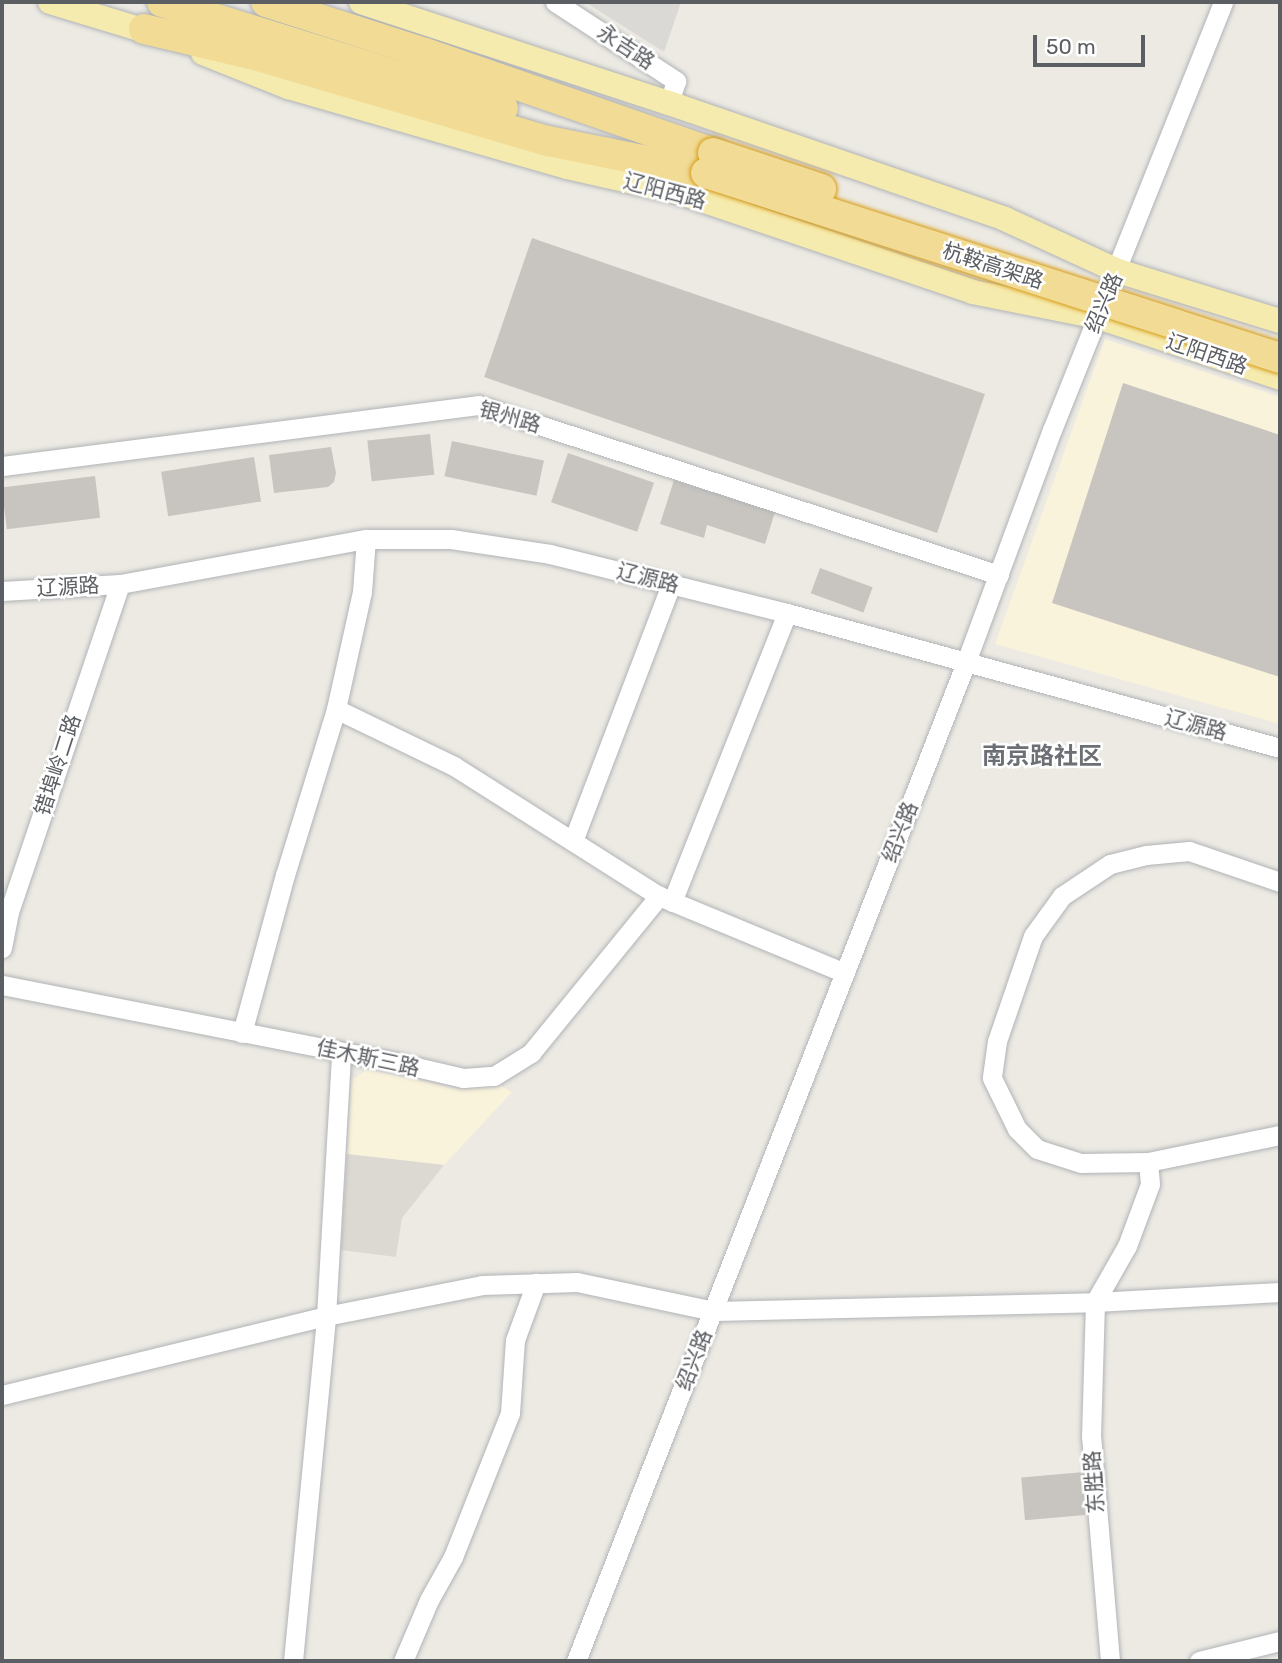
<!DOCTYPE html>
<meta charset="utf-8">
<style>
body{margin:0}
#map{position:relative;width:1282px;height:1663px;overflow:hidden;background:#eceae3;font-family:Rubik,"Noto Sans SC",sans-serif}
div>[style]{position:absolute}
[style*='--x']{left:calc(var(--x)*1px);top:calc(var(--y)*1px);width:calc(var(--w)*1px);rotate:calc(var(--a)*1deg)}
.commercial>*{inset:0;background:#faf3db}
.industrial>*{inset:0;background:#dbd9d5}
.education>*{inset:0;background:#dcd9d2}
.building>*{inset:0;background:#c8c5c0;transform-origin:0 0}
.roads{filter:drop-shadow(0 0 2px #b1b3b7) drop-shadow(0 0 2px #b1b3b7)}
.minor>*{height:19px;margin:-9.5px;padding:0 9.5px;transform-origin:9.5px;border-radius:9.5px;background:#fff}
.major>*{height:24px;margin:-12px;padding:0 12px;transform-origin:12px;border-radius:12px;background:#f6ebae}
.highway>*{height:30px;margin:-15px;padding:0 15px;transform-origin:15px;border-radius:15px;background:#f1db95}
.bridges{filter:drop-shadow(0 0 2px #d89d18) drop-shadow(0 0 2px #d89d18)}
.highway-bridge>*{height:30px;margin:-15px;padding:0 15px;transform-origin:15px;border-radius:15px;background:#f1db95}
span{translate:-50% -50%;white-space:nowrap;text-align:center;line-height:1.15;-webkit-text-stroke:5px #fff;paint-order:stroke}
.street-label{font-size:21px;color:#5b5e62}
.quarter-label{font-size:24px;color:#6c7074;font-weight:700}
.frame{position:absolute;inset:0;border:4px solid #5b5e62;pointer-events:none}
.scale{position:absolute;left:1033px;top:35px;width:112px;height:32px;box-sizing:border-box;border:4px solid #5b5e62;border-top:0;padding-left:9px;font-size:21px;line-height:24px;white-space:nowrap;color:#5b5e62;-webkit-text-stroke:5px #fff;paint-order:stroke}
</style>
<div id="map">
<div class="commercial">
<i style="clip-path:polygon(1105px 339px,1280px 397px,1280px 724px,995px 644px)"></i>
<i style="clip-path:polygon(367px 1070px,460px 1089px,501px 1086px,512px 1092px,444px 1165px,347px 1154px,351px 1080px)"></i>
</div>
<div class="industrial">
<i style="clip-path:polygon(585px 2px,681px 2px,664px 52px)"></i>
</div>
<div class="education">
<i style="clip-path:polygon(347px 1154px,444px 1165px,402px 1218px,396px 1257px,341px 1250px)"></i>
</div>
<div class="building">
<i style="left:532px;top:238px;width:479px;height:147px;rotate:19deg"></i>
<i style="clip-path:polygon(1123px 383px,1280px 435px,1280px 677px,1052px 603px)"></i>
<i style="left:430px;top:434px;width:41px;height:63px;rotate:84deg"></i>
<i style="left:452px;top:441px;width:94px;height:36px;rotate:12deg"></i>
<i style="clip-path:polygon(331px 447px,336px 473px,334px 482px,328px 487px,274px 493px,269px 455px)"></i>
<i style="left:568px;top:453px;width:91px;height:52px;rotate:19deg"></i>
<i style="left:254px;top:457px;width:45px;height:94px;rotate:81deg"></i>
<i style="left:95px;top:476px;width:42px;height:94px;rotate:83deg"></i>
<i style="clip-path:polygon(674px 480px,775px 512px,765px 544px,707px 525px,704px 538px,660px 524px)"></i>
<i style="left:820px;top:568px;width:56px;height:27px;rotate:20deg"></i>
<i style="left:1084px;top:1472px;width:43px;height:63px;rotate:85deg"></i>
</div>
<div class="roads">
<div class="minor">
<i style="--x:555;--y:2;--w:145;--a:33.1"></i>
<i style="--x:676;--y:81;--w:23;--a:108"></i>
<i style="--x:2;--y:466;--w:480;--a:-7.3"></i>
<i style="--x:478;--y:405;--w:548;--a:18.07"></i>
<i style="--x:2;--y:591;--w:118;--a:-3.4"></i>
<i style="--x:120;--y:584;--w:250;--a:-10.4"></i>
<i style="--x:366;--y:539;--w:85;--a:0"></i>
<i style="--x:451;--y:539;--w:100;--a:8.6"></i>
<i style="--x:550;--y:554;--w:244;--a:14"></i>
<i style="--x:787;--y:613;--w:511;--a:15.31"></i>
<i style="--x:336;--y:709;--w:131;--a:25.8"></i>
<i style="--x:454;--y:766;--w:243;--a:32.4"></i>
<i style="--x:659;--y:896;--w:201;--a:22.5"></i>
<i style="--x:573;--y:841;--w:275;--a:-69.1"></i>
<i style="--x:1280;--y:882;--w:96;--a:-161.2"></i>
<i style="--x:1189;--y:851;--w:43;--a:174.7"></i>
<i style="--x:1146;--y:855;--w:37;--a:166"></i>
<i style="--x:1110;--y:864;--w:58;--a:146.3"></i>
<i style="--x:1062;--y:896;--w:49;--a:125.9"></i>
<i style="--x:1033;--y:936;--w:111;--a:108.9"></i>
<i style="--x:997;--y:1041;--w:37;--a:98"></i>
<i style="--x:992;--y:1078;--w:57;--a:63.9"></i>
<i style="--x:1017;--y:1129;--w:28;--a:45"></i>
<i style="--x:1037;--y:1149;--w:46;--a:17.7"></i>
<i style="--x:1081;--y:1163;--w:67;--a:-0.9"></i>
<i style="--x:1148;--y:1162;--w:135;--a:-11.6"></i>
<i style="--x:672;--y:902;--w:311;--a:-68.3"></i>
<i style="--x:2;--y:948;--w:37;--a:-79"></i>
<i style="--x:9;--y:912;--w:346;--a:-71.3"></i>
<i style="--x:2;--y:985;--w:405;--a:11.1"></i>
<i style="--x:399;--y:1063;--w:66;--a:13.2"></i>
<i style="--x:463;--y:1078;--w:31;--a:-4"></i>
<i style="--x:494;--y:1076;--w:44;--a:-31.9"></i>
<i style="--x:531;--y:1053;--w:203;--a:-50.8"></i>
<i style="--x:242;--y:1033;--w:164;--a:-74.8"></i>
<i style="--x:285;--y:875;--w:174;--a:-72.9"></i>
<i style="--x:336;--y:709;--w:120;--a:-77.5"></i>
<i style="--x:362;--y:592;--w:53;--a:-85.7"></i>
<i style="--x:2;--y:1395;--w:333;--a:-13.7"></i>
<i style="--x:326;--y:1316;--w:159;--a:-11.2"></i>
<i style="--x:482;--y:1285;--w:95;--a:-1.8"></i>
<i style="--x:577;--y:1282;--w:139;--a:12"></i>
<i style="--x:713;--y:1311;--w:382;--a:-1.3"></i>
<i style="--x:1095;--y:1302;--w:185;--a:-3.1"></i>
<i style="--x:293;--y:1661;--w:347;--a:-84.5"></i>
<i style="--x:326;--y:1316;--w:264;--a:-86.7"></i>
<i style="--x:403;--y:1661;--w:66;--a:-66.9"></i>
<i style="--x:429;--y:1600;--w:49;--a:-60.8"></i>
<i style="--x:453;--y:1557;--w:155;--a:-68.4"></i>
<i style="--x:510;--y:1413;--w:73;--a:-86.1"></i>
<i style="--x:515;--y:1340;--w:61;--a:-69.8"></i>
<i style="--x:576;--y:1661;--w:1072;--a:-68.67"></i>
<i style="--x:966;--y:662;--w:247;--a:-69.7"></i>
<i style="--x:1052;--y:430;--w:461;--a:-68.2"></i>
<i style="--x:1110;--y:1661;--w:225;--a:-94.8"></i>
<i style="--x:1091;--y:1437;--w:135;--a:-88.3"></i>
<i style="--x:1095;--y:1302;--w:64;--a:-60.3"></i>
<i style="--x:1127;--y:1246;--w:66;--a:-69.6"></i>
<i style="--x:1150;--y:1184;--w:22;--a:-95"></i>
<i style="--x:1199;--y:1661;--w:83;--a:-13.9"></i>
</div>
<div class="major">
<i style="--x:50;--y:2;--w:114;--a:16.8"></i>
<i style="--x:361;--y:2;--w:324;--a:18.2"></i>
<i style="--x:669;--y:103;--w:355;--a:19"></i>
<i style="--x:1005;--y:219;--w:124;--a:24.7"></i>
<i style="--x:1118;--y:271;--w:170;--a:17.2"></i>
<i style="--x:203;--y:53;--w:92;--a:21.8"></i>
<i style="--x:288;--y:87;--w:290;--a:16"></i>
<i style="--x:567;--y:167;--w:117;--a:12.8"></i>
<i style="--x:681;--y:193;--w:308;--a:18.7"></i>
<i style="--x:973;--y:292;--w:127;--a:11.3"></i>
<i style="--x:1098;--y:317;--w:192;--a:18.5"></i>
</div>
<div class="highway">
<i style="--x:162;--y:2;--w:357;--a:17.3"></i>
<i style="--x:266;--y:2;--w:167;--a:17.8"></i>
<i style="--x:425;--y:53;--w:305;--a:19.1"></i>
<i style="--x:144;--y:29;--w:114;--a:13.2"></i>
<i style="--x:255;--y:55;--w:305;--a:16.4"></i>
<i style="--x:548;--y:141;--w:161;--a:11.4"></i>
</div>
</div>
<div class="bridges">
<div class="highway-bridge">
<i style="--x:713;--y:153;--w:114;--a:18.4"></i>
<i style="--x:706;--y:173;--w:603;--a:17.86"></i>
</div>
</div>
<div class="street-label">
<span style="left:626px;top:47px;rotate:33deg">永吉路</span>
<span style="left:665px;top:191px;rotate:15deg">辽阳西路</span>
<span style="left:993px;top:266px;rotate:18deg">杭鞍高架路</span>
<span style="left:1104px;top:303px;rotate:-67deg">绍兴路</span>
<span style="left:1207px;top:354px;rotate:19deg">辽阳西路</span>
<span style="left:510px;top:417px;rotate:16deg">银州路</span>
<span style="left:648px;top:578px;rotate:14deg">辽源路</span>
<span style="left:68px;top:587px;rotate:-3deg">辽源路</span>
<span style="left:1196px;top:725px;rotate:15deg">辽源路</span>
<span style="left:58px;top:765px;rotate:-72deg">错埠岭二路</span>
<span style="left:900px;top:832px;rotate:-69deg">绍兴路</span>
<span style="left:368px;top:1058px;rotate:12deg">佳木斯三路</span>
<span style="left:694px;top:1360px;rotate:-69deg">绍兴路</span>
<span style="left:1094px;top:1482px;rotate:-94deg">东胜路</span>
</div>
<div class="quarter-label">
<span style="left:1042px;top:757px">南京路社区</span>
</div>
<div class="frame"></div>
<div class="scale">50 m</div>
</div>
